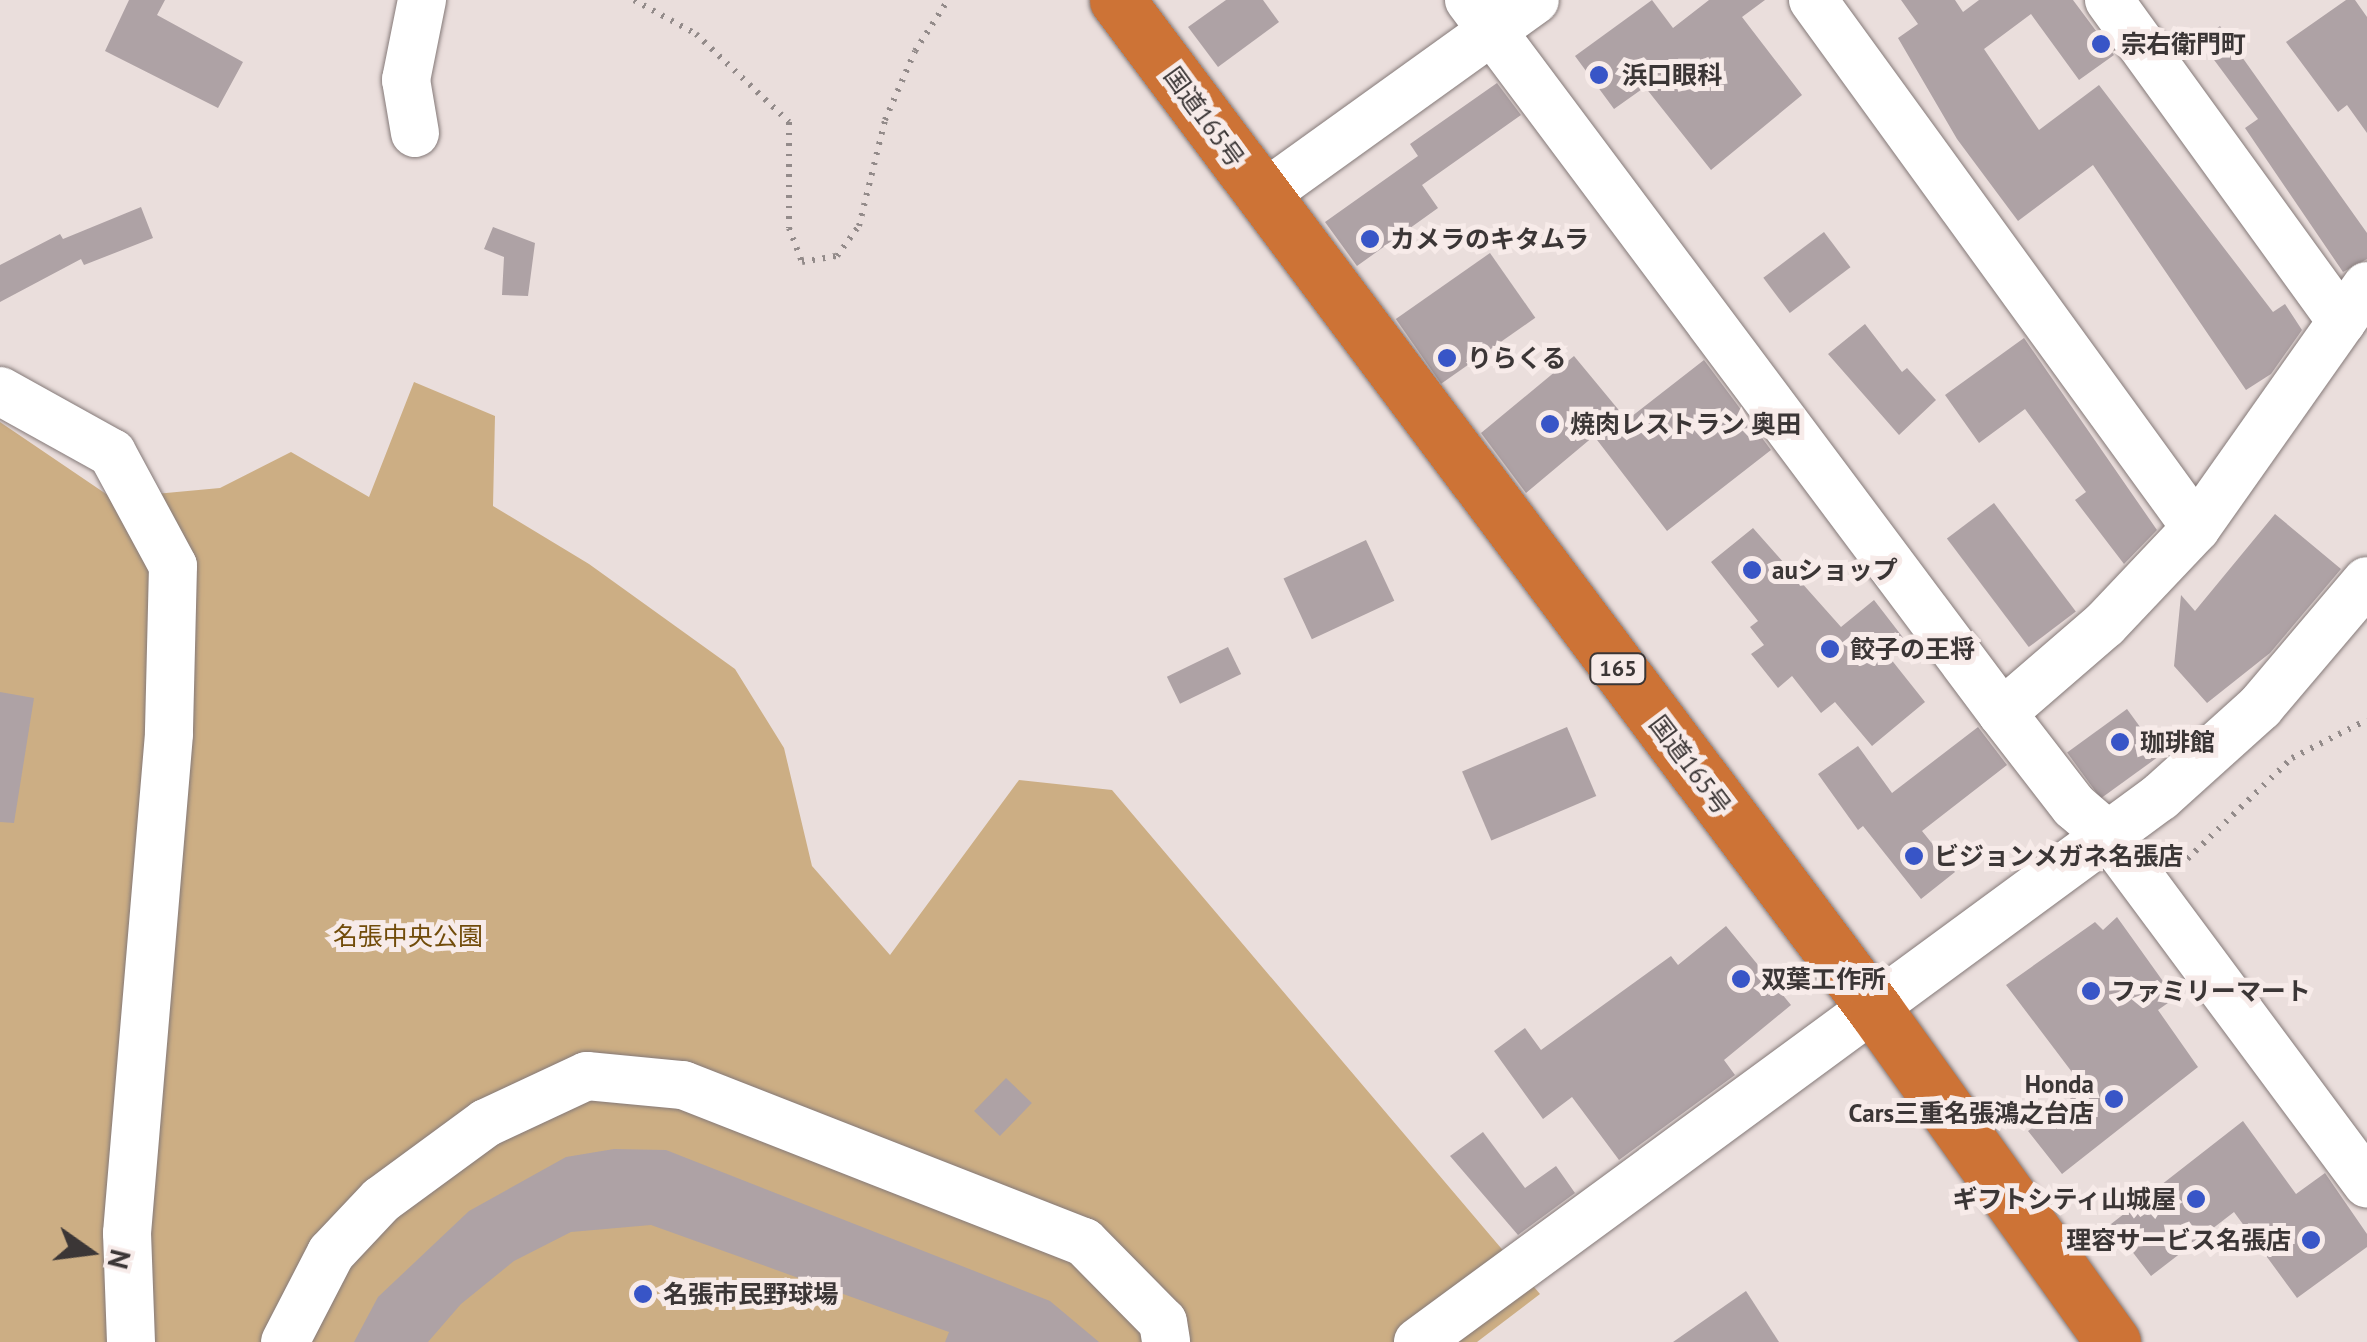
<!DOCTYPE html>
<meta charset="utf-8">
<style>
body{margin:0}
#map{position:relative;width:2367px;height:1342px;overflow:hidden;background:#eadedc;font-family:"PT Sans","Noto Sans JP",sans-serif}
div>[style]{position:absolute}
[style*='--x']{left:calc(var(--x)*1px);top:calc(var(--y)*1px);width:calc(var(--w)*1px);rotate:calc(var(--a)*1deg)}
.green>*{inset:0;background:#ccae84}
.building>*{inset:0;background:#aea2a5;transform-origin:0 0}
.path>*{height:6px;margin-top:-3px;transform-origin:0;background:repeating-linear-gradient(90deg,#938b8a 0 2.5px,transparent 0 10.5px)}
.roads{filter:drop-shadow(0 0 2px #847978) drop-shadow(0 0 2px #847978)}
.minor>*{height:48px;margin:-24px;padding:0 24px;transform-origin:24px;border-radius:24px;background:#fff}
.highway>*{height:55px;margin:-27.5px;padding:0 27.5px;transform-origin:27.5px;border-radius:27.5px;background:#cd7336}
.dots>*{width:28px;height:28px;translate:-50% -50%;box-sizing:border-box;border:5px solid #f7ebe9;border-radius:50%}
span{translate:-50% -50%;white-space:nowrap;text-align:center;line-height:1.15;-webkit-text-stroke:10px #f7ebe9;paint-order:stroke}
.shield-label span{padding:2px 8px;background:#f7ebe9;border:2px solid;border-radius:8px;-webkit-text-stroke-width:0}
.shield-label{font-size:22px;color:#3b3636;font-weight:700}
.poi-label{font-size:25px;color:#3b3636;font-weight:700}
.left{translate:0 -50%;text-align:left}
.right{translate:-100% -50%;text-align:right}
.street-label{font-size:25px;color:#3b3636}
.park-label{font-size:25px;color:#714c0a}
.north{position:absolute;left:40px;top:1202px;width:100px;height:100px;-webkit-text-stroke:8px #f7ebe9;paint-order:stroke;rotate:104deg;font-size:28px;font-weight:700;line-height:40px;text-align:center;color:#3b3636}
.north::after{content:'';display:block;margin:auto;width:35px;height:45px;background:#3b3636;clip-path:polygon(50% 0,100% 100%,50% 72%,0 100%)}
</style>
<div id="map">
<div class="green">
<i style="clip-path:polygon(414px 382px,495px 416px,493px 506px,589px 564px,735px 669px,784px 748px,812px 866px,890px 955px,1019px 780px,1112px 790px,1540px 1294px,1477px 1342px,0 1342px,0 422px,112px 498px,220px 488px,291px 452px,369px 497px)"></i>
</div>
<div class="building">
<i style="clip-path:polygon(129px 0,165px 0,157px 15px,243px 62px,218px 108px,105px 51px)"></i>
<i style="clip-path:polygon(1226px 0,1263px 0,1279px 22px,1218px 67px,1188px 27px)"></i>
<i style="clip-path:polygon(1652px 0,1673px 28px,1709px 0,1765px 0,1742px 17px,1802px 95px,1711px 170px,1645px 87px,1614px 109px,1575px 56px)"></i>
<i style="clip-path:polygon(1901px 0,1955px 0,1963px 12px,1979px 0,2073px 0,2114px 55px,2079px 80px,2031px 14px,1984px 49px,2039px 130px,2099px 85px,2273px 312px,2285px 304px,2302px 330px,2271px 374px,2246px 390px,2093px 165px,2018px 221px,1957px 139px,1898px 38px,1918px 24px)"></i>
<i style="clip-path:polygon(2346px 0,2355px 0,2367px 17px,2367px 133px,2347px 105px,2338px 112px,2286px 42px)"></i>
<i style="clip-path:polygon(2220px 26px,2367px 233px,2367px 259px,2343px 272px,2245px 128px,2258px 119px,2200px 41px)"></i>
<i style="clip-path:polygon(1497px 83px,1521px 115px,1422px 185px,1438px 208px,1357px 266px,1325px 222px,1418px 156px,1410px 144px)"></i>
<i style="clip-path:polygon(141px 207px,153px 238px,84px 265px,81px 259px,0 302px,0 265px,60px 234px,63px 239px)"></i>
<i style="clip-path:polygon(493px 227px,535px 243px,528px 296px,502px 295px,504px 257px,484px 249px)"></i>
<i style="left:1824px;top:232px;width:44px;height:76px;rotate:53deg"></i>
<i style="left:1490px;top:253px;width:79px;height:115px;rotate:55deg"></i>
<i style="clip-path:polygon(1865px 324px,1902px 372px,1907px 368px,1936px 400px,1899px 435px,1828px 354px)"></i>
<i style="clip-path:polygon(2024px 338px,2157px 530px,2124px 564px,2075px 500px,2086px 492px,2025px 409px,1979px 443px,1945px 395px)"></i>
<i style="clip-path:polygon(1574px 356px,1627px 420px,1704px 360px,1771px 450px,1667px 531px,1594px 436px,1526px 493px,1481px 433px)"></i>
<i style="left:1994px;top:503px;width:136px;height:59px;rotate:53deg"></i>
<i style="clip-path:polygon(2275px 514px,2341px 569px,2270px 653px,2207px 703px,2174px 666px,2181px 595px,2195px 611px)"></i>
<i style="clip-path:polygon(1753px 528px,1841px 627px,1874px 600px,1908px 644px,1890px 658px,1925px 702px,1872px 746px,1835px 702px,1821px 713px,1792px 676px,1778px 688px,1751px 654px,1764px 645px,1750px 627px,1758px 621px,1711px 562px)"></i>
<i style="left:1366px;top:540px;width:67px;height:91px;rotate:65deg"></i>
<i style="left:1228px;top:647px;width:30px;height:68px;rotate:64deg"></i>
<i style="clip-path:polygon(0 692px,34px 698px,14px 823px,0 822px)"></i>
<i style="left:2127px;top:709px;width:57px;height:74px;rotate:54deg"></i>
<i style="left:1567px;top:727px;width:75px;height:114px;rotate:67deg"></i>
<i style="clip-path:polygon(1978px 727px,2007px 765px,1922px 831px,1955px 872px,1921px 899px,1863px 826px,1858px 830px,1818px 774px,1858px 746px,1892px 793px)"></i>
<i style="clip-path:polygon(2117px 917px,2175px 998px,2158px 1010px,2198px 1067px,2062px 1174px,2028px 1131px,2084px 1088px,2006px 985px,2095px 922px,2103px 930px)"></i>
<i style="clip-path:polygon(1726px 926px,1791px 1005px,1724px 1060px,1735px 1075px,1619px 1160px,1572px 1097px,1543px 1119px,1494px 1051px,1525px 1028px,1541px 1050px,1671px 956px,1678px 965px)"></i>
<i style="left:1006px;top:1078px;width:36px;height:46px;rotate:44deg"></i>
<i style="clip-path:polygon(2243px 1121px,2296px 1194px,2325px 1173px,2367px 1234px,2367px 1247px,2297px 1298px,2234px 1212px,2151px 1276px,2111px 1224px)"></i>
<i style="clip-path:polygon(1483px 1132px,1525px 1188px,1556px 1166px,1575px 1193px,1518px 1235px,1450px 1156px)"></i>
<i style="clip-path:polygon(614px 1149px,666px 1150px,972px 1270px,1050px 1301px,1099px 1342px,945px 1342px,949px 1332px,651px 1225px,571px 1232px,514px 1261px,461px 1304px,428px 1342px,354px 1342px,378px 1297px,469px 1211px,566px 1157px)"></i>
<i style="clip-path:polygon(1746px 1291px,1779px 1342px,1673px 1342px)"></i>
</div>
<div class="path">
<i style="--x:634;--y:0;--w:71;--a:28.7"></i>
<i style="--x:696;--y:34;--w:128;--a:43.4"></i>
<i style="--x:789;--y:122;--w:106;--a:90"></i>
<i style="--x:789;--y:228;--w:36;--a:69"></i>
<i style="--x:802;--y:262;--w:36;--a:-10"></i>
<i style="--x:837;--y:256;--w:37;--a:-54"></i>
<i style="--x:859;--y:226;--w:109;--a:-76.2"></i>
<i style="--x:885;--y:120;--w:75;--a:-66.5"></i>
<i style="--x:915;--y:51;--w:61;--a:-57.1"></i>
<i style="--x:2180;--y:866;--w:156;--a:-44"></i>
<i style="--x:2292;--y:758;--w:84;--a:-26.9"></i>
</div>
<div class="roads">
<div class="minor">
<i style="--x:1469;--y:0;--w:890;--a:53.22"></i>
<i style="--x:2002;--y:713;--w:118;--a:52.3"></i>
<i style="--x:2074;--y:806;--w:46;--a:40.6"></i>
<i style="--x:2109;--y:836;--w:433;--a:53.4"></i>
<i style="--x:1813;--y:0;--w:652;--a:54.04"></i>
<i style="--x:2109;--y:0;--w:397;--a:54.1"></i>
<i style="--x:415;--y:133;--w:54;--a:-99.6"></i>
<i style="--x:406;--y:80;--w:82;--a:-78.7"></i>
<i style="--x:1262;--y:196;--w:336;--a:-35.7"></i>
<i style="--x:0;--y:391;--w:128;--a:29"></i>
<i style="--x:112;--y:453;--w:128;--a:61.6"></i>
<i style="--x:173;--y:566;--w:168;--a:91.4"></i>
<i style="--x:169;--y:734;--w:501;--a:94.81"></i>
<i style="--x:127;--y:1233;--w:109;--a:87.9"></i>
<i style="--x:2002;--y:713;--w:136;--a:-40.8"></i>
<i style="--x:2105;--y:624;--w:132;--a:-46.5"></i>
<i style="--x:2196;--y:528;--w:296;--a:-54.8"></i>
<i style="--x:285;--y:1342;--w:100;--a:-62.7"></i>
<i style="--x:331;--y:1253;--w:73;--a:-46.7"></i>
<i style="--x:381;--y:1200;--w:130;--a:-36.3"></i>
<i style="--x:486;--y:1123;--w:111;--a:-25"></i>
<i style="--x:587;--y:1076;--w:96;--a:5.4"></i>
<i style="--x:683;--y:1085;--w:431;--a:21.4"></i>
<i style="--x:1084;--y:1242;--w:112;--a:45.4"></i>
<i style="--x:1163;--y:1322;--w:20;--a:81"></i>
<i style="--x:1418;--y:1342;--w:921;--a:-36.3"></i>
<i style="--x:2160;--y:797;--w:135;--a:-42"></i>
<i style="--x:2260;--y:707;--w:165;--a:-49.7"></i>
</div>
<div class="highway">
<i style="--x:1117;--y:0;--w:1264;--a:53.1"></i>
<i style="--x:1876;--y:1011;--w:407;--a:54.4"></i>
</div>
</div>
<div class="dots">
<i style="left:2101px;top:44px;background:#3855c7"></i>
<i style="left:1599px;top:75px;background:#3855c7"></i>
<i style="left:1370px;top:239px;background:#3855c7"></i>
<i style="left:1447px;top:358px;background:#3855c7"></i>
<i style="left:1550px;top:424px;background:#3855c7"></i>
<i style="left:1752px;top:570px;background:#3855c7"></i>
<i style="left:1830px;top:649px;background:#3855c7"></i>
<i style="left:2120px;top:742px;background:#3855c7"></i>
<i style="left:1914px;top:856px;background:#3855c7"></i>
<i style="left:1741px;top:979px;background:#3855c7"></i>
<i style="left:2091px;top:991px;background:#3855c7"></i>
<i style="left:2114px;top:1099px;background:#3855c7"></i>
<i style="left:2196px;top:1199px;background:#3855c7"></i>
<i style="left:2311px;top:1240px;background:#3855c7"></i>
<i style="left:643px;top:1294px;background:#3855c7"></i>
</div>
<div class="shield-label">
<span style="left:1618px;top:669px">165</span>
</div>
<div class="poi-label">
<span class="left" style="left:2121px;top:44px">宗右衛門町</span>
<span class="left" style="left:1622px;top:75px">浜口眼科</span>
<span class="left" style="left:1390px;top:239px">カメラのキタムラ</span>
<span class="left" style="left:1467px;top:358px">りらくる</span>
<span class="left" style="left:1570px;top:424px">焼肉レストラン 奥田</span>
<span class="left" style="left:1772px;top:570px">auショップ</span>
<span class="left" style="left:1850px;top:649px">餃子の王将</span>
<span class="left" style="left:2140px;top:742px">珈琲館</span>
<span class="left" style="left:1934px;top:856px">ビジョンメガネ名張店</span>
<span class="left" style="left:1761px;top:979px">双葉工作所</span>
<span class="left" style="left:2111px;top:991px">ファミリーマート</span>
<span class="right" style="left:2094px;top:1099px">Honda<br>Cars三重名張鴻之台店</span>
<span class="right" style="left:2176px;top:1199px">ギフトシティ山城屋</span>
<span class="right" style="left:2291px;top:1240px">理容サービス名張店</span>
<span class="left" style="left:663px;top:1294px">名張市民野球場</span>
</div>
<div class="street-label">
<span style="left:1204px;top:117px;rotate:54deg">国道165号</span>
<span style="left:1690px;top:765px;rotate:53deg">国道165号</span>
</div>
<div class="park-label">
<span style="left:408px;top:936px">名張中央公園</span>
</div>
<div class="north">N</div>
</div>
